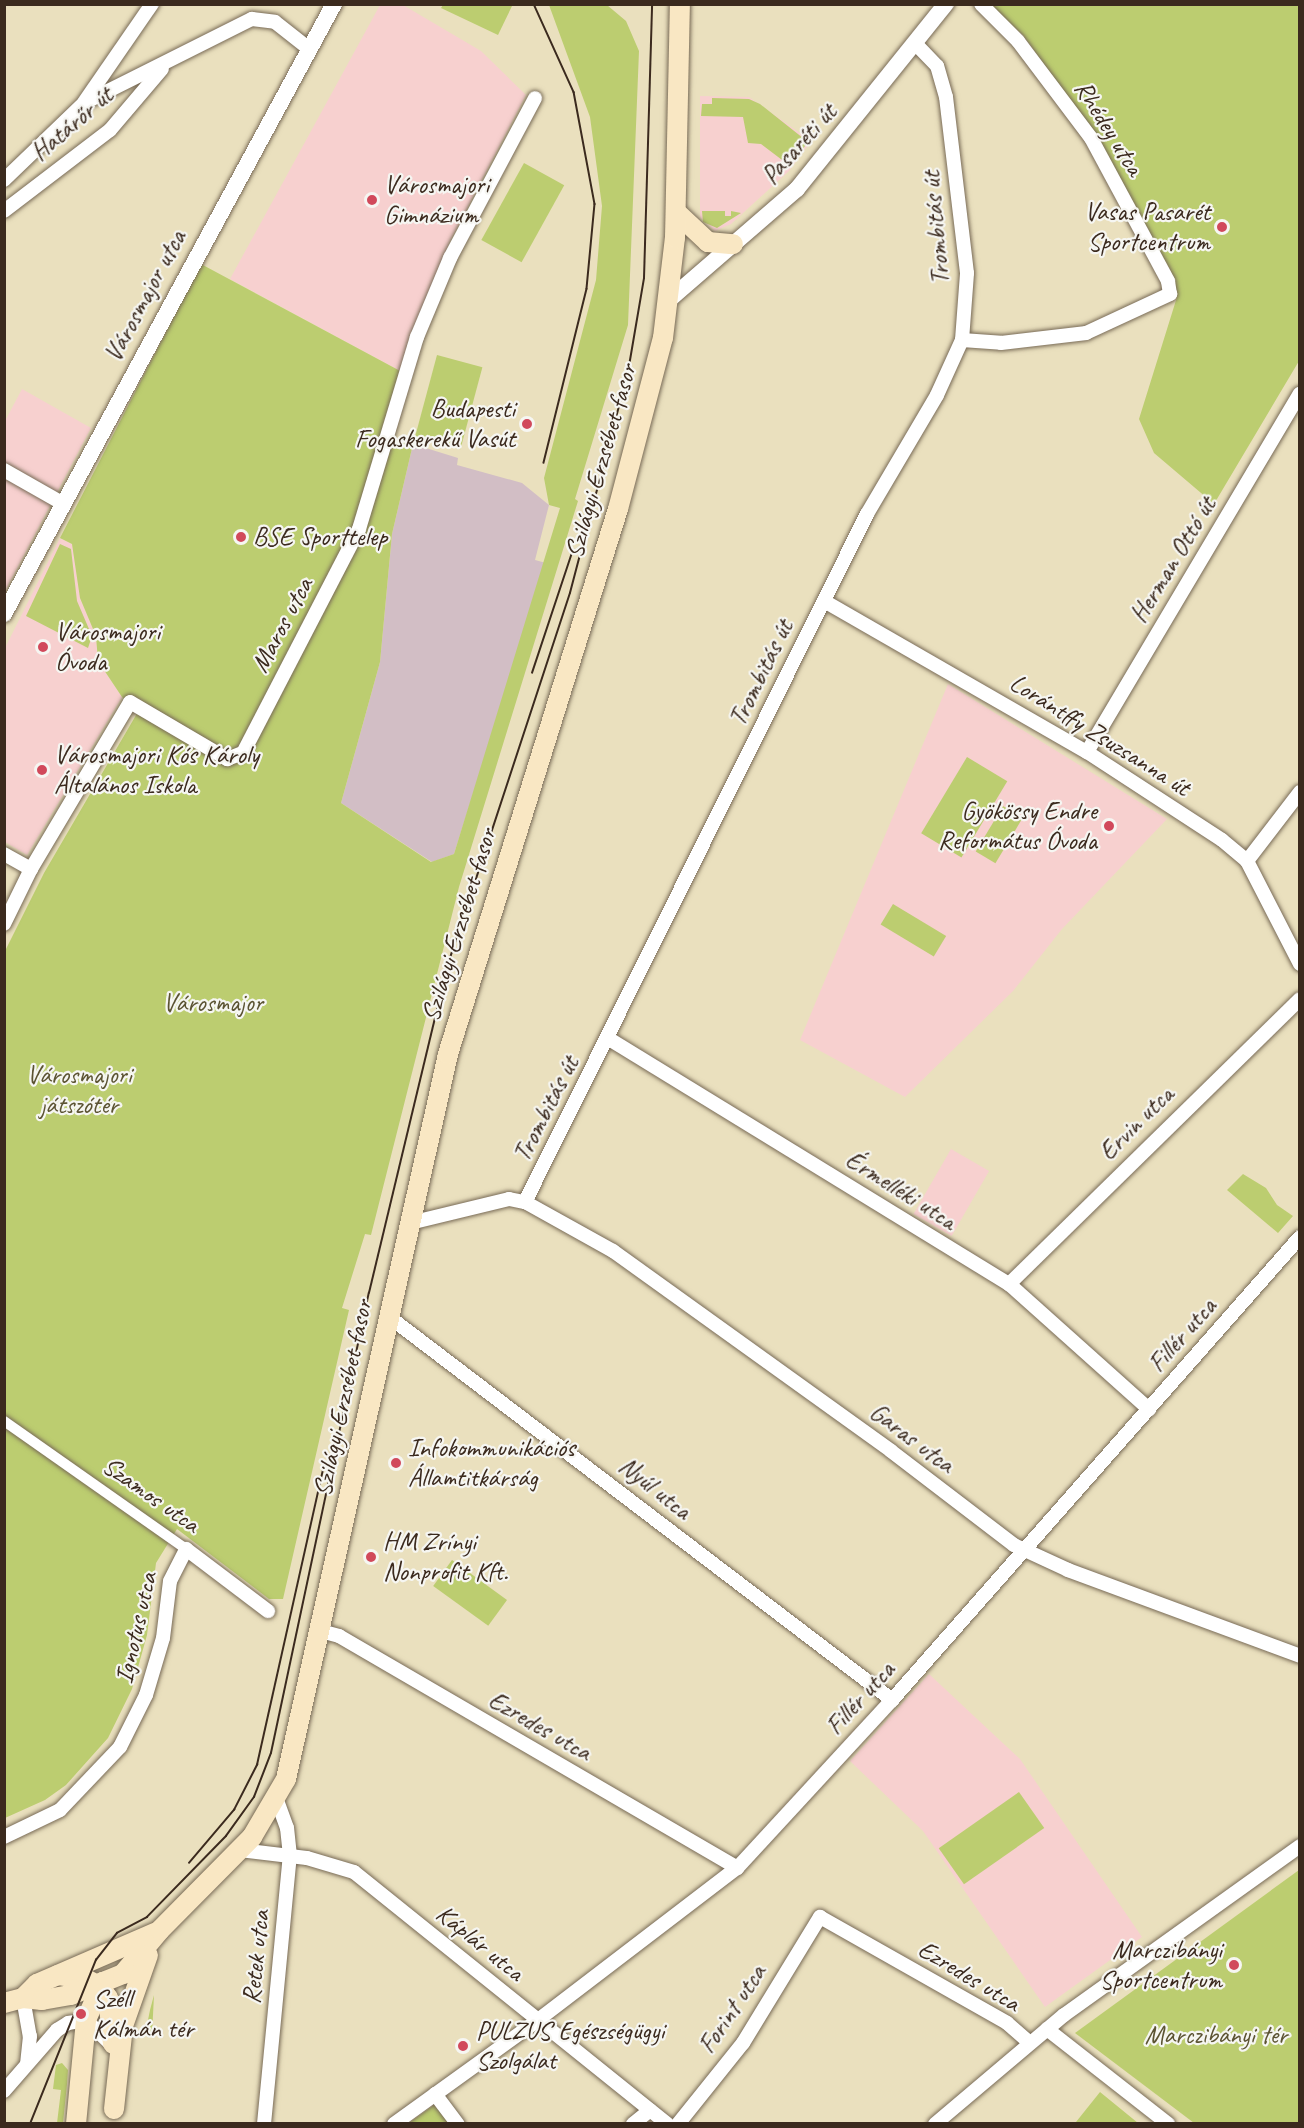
<!DOCTYPE html>
<meta charset="utf-8">
<style>
body{margin:0}
#map{position:relative;width:1304px;height:2128px;overflow:hidden;background:#eae0be;font-family:Caveat,sans-serif}
div>[style]{position:absolute}
[style*='--x']{left:calc(var(--x)*1px);top:calc(var(--y)*1px);width:calc(var(--w)*1px);rotate:calc(var(--a)*1deg)}
.built>*{inset:0;background:#f7d0cf;transform-origin:0 0}
.industrial>*{inset:0;background:#d2bec5}
.green>*{inset:0;background:#bccd70;transform-origin:0 0}
.roads{filter:drop-shadow(0 0 2px #786a56) drop-shadow(0 0 2px #786a56)}
.pedestrian>*{height:10px;margin:-5px;padding:0 5px;transform-origin:5px;border-radius:5px;background:#fff}
.minor>*{height:14px;margin:-7px;padding:0 7px;transform-origin:7px;border-radius:7px;background:#fff}
.tertiary>*{height:16px;margin:-8px;padding:0 8px;transform-origin:8px;border-radius:8px;background:#fff}
.secondary>*{height:20px;margin:-10px;padding:0 10px;transform-origin:10px;border-radius:10px;background:#f9e7c3}
.tram>*{height:1.5px;margin:-0.75px;padding:0 0.75px;transform-origin:0.75px;border-radius:0.75px;background:#3b2a1e}
.dots>*{width:16px;height:16px;translate:-50% -50%;box-sizing:border-box;border:3px solid #f6f6f2;border-radius:50%}
span{translate:-50% -50%;white-space:nowrap;text-align:center;line-height:1.15;-webkit-text-stroke:4.5px #f6f6f2;paint-order:stroke}
.street-label{font-size:26px;color:#3b2a1e}
.poi-label{font-size:26px;color:#3b2a1e}
.left{translate:0 -50%;text-align:left}
.right{translate:-100% -50%;text-align:right}
.park-label{font-size:26px;color:#5b5332}
.frame{position:absolute;inset:0;border:6px solid #3b2a1e;pointer-events:none}
</style>
<div id="map">
<div class="built">
<i style="clip-path:polygon(380px 5px,403px 5px,481px 51px,526px 95px,449px 243px,402px 372px,230px 279px)"></i>
<i style="clip-path:polygon(700px 96px,749px 97px,811px 141px,789px 171px,731px 224px,715px 231px,700px 217px)"></i>
<i style="clip-path:polygon(22px 389px,91px 428px,5px 591px,5px 421px)"></i>
<i style="clip-path:polygon(60px 538px,72px 544px,80px 598px,96px 637px,98px 661px,122px 697px,27px 855px,5px 842px,5px 648px)"></i>
<i style="clip-path:polygon(948px 684px,1167px 819px,1062px 929px,1013px 991px,905px 1097px,800px 1040px)"></i>
<i style="left:951px;top:1149px;width:44px;height:75px;rotate:30deg"></i>
<i style="clip-path:polygon(929px 1674px,1020px 1759px,1142px 1937px,1045px 2007px,923px 1831px,850px 1761px)"></i>
</div>
<div class="industrial">
<i style="clip-path:polygon(413px 444px,458px 458px,457px 465px,522px 483px,549px 505px,535px 560px,546px 563px,454px 854px,432px 862px,341px 803px,380px 662px,392px 534px)"></i>
</div>
<div class="green">
<i style="clip-path:polygon(443px 5px,508px 4px,512px 6px,498px 35px,441px 8px)"></i>
<i style="clip-path:polygon(549px 5px,607px 5px,626px 21px,639px 51px,628px 325px,575px 499px,578px 501px,459px 887px,371px 1235px,365px 1234px,342px 1308px,349px 1310px,283px 1599px,269px 1599px,177px 1529px,156px 1563px,147px 1635px,132px 1689px,108px 1738px,66px 1785px,45px 1800px,5px 1818px,4px 953px,44px 873px,139px 710px,122px 697px,98px 661px,96px 636px,80px 598px,72px 544px,60px 538px,201px 264px,402px 372px,392px 440px,413px 444px,392px 534px,380px 662px,341px 803px,431px 862px,454px 854px,560px 508px,549px 505px,544px 478px,596px 280px,602px 206px,590px 117px)"></i>
<i style="clip-path:polygon(1299px 5px,1299px 361px,1214px 504px,1154px 453px,1139px 419px,1177px 297px,1175px 284px,1094px 134px,1023px 35px,991px 6px)"></i>
<i style="clip-path:polygon(712px 98px,749px 99px,760px 104px,808px 142px,790px 166px,761px 144px,748px 143px,743px 117px,701px 116px,702px 104px,712px 104px)"></i>
<i style="left:524px;top:163px;width:46px;height:88px;rotate:29deg"></i>
<i style="clip-path:polygon(702px 211px,725px 211px,725px 216px,731px 216px,731px 211px,741px 213px,717px 228px,703px 222px)"></i>
<i style="left:437px;top:355px;width:47px;height:85px;rotate:15deg"></i>
<i style="clip-path:polygon(60px 544px,71px 549px,77px 601px,92px 636px,88px 648px,26px 616px)"></i>
<i style="left:967px;top:757px;width:47px;height:89px;rotate:31deg"></i>
<i style="left:1003px;top:806px;width:23px;height:53px;rotate:31deg"></i>
<i style="left:893px;top:904px;width:62px;height:24px;rotate:31deg"></i>
<i style="clip-path:polygon(1243px 1174px,1266px 1188px,1277px 1205px,1293px 1216px,1278px 1233px,1227px 1190px)"></i>
<i style="left:452px;top:1560px;width:68px;height:32px;rotate:36deg"></i>
<i style="left:1019px;top:1792px;width:44px;height:98px;rotate:55deg"></i>
<i style="clip-path:polygon(1299px 1870px,1299px 2123px,1194px 2123px,1075px 2033px)"></i>
<i style="clip-path:polygon(154px 1995px,152px 2035px,145px 2035px,150px 2010px)"></i>
<i style="clip-path:polygon(62px 2063px,68px 2070px,67px 2084px,63px 2123px,57px 2123px,61px 2090px,53px 2089px,56px 2065px)"></i>
<i style="clip-path:polygon(1100px 2092px,1138px 2123px,1070px 2123px,1076px 2122px)"></i>
<i style="clip-path:polygon(434px 2105px,449px 2123px,409px 2123px)"></i>
</div>
<div class="roads">
<div class="pedestrian">
<i style="--x:4;--y:1421;--w:223;--a:35.1"></i>
</div>
<div class="minor">
<i style="--x:85;--y:101;--w:118;--a:-55.4"></i>
<i style="--x:4;--y:180;--w:111;--a:-43.9"></i>
<i style="--x:84;--y:103;--w:188;--a:-26.6"></i>
<i style="--x:252;--y:19;--w:23;--a:7"></i>
<i style="--x:275;--y:22;--w:42;--a:38.2"></i>
<i style="--x:4;--y:211;--w:133;--a:-37.4"></i>
<i style="--x:110;--y:130;--w:80;--a:-49.6"></i>
<i style="--x:962;--y:340;--w:39;--a:4"></i>
<i style="--x:1001;--y:343;--w:86;--a:-6.7"></i>
<i style="--x:1086;--y:333;--w:93;--a:-24.9"></i>
<i style="--x:1170;--y:294;--w:13;--a:-99"></i>
<i style="--x:1168;--y:281;--w:162;--a:-118.3"></i>
<i style="--x:1091;--y:138;--w:121;--a:-127"></i>
<i style="--x:1018;--y:41;--w:52;--a:-135"></i>
<i style="--x:4;--y:470;--w:67;--a:29.6"></i>
<i style="--x:824;--y:601;--w:303;--a:29.9"></i>
<i style="--x:1087;--y:752;--w:161;--a:33.1"></i>
<i style="--x:1222;--y:840;--w:33;--a:40"></i>
<i style="--x:1247;--y:861;--w:116;--a:62.8"></i>
<i style="--x:1087;--y:752;--w:417;--a:-59.3"></i>
<i style="--x:4;--y:854;--w:31;--a:29"></i>
<i style="--x:1247;--y:861;--w:87;--a:-52.5"></i>
<i style="--x:4;--y:924;--w:61;--a:-63.9"></i>
<i style="--x:31;--y:869;--w:194;--a:-59.3"></i>
<i style="--x:130;--y:702;--w:113;--a:30.4"></i>
<i style="--x:227;--y:759;--w:17;--a:-21"></i>
<i style="--x:243;--y:753;--w:252;--a:-62.6"></i>
<i style="--x:359;--y:529;--w:201;--a:-73.2"></i>
<i style="--x:417;--y:337;--w:86;--a:-67.3"></i>
<i style="--x:450;--y:258;--w:181;--a:-62"></i>
<i style="--x:609;--y:1039;--w:469;--a:31.5"></i>
<i style="--x:1009;--y:1284;--w:188;--a:41.8"></i>
<i style="--x:525;--y:1202;--w:768;--a:-63.57"></i>
<i style="--x:867;--y:514;--w:138;--a:-59.5"></i>
<i style="--x:937;--y:395;--w:60;--a:-65.6"></i>
<i style="--x:962;--y:340;--w:67;--a:-85.7"></i>
<i style="--x:967;--y:273;--w:177;--a:-96.8"></i>
<i style="--x:946;--y:97;--w:32;--a:-106"></i>
<i style="--x:937;--y:66;--w:30;--a:-134"></i>
<i style="--x:410;--y:1223;--w:102;--a:-13.6"></i>
<i style="--x:509;--y:1199;--w:16;--a:11"></i>
<i style="--x:525;--y:1202;--w:101;--a:29.1"></i>
<i style="--x:613;--y:1251;--w:342;--a:35.7"></i>
<i style="--x:891;--y:1451;--w:155;--a:37.4"></i>
<i style="--x:1014;--y:1545;--w:60;--a:24.8"></i>
<i style="--x:1068;--y:1570;--w:247;--a:20.3"></i>
<i style="--x:1009;--y:1284;--w:407;--a:-44.4"></i>
<i style="--x:388;--y:1316;--w:634;--a:37.3"></i>
<i style="--x:317;--y:1630;--w:23;--a:15"></i>
<i style="--x:339;--y:1636;--w:461;--a:30.2"></i>
<i style="--x:4;--y:1837;--w:62;--a:-25.7"></i>
<i style="--x:60;--y:1810;--w:87;--a:-46.4"></i>
<i style="--x:120;--y:1747;--w:58;--a:-63.4"></i>
<i style="--x:146;--y:1695;--w:59;--a:-73.4"></i>
<i style="--x:163;--y:1638;--w:57;--a:-83"></i>
<i style="--x:170;--y:1581;--w:36;--a:-63"></i>
<i style="--x:186;--y:1549;--w:103;--a:37.1"></i>
<i style="--x:240;--y:1850;--w:67;--a:6.8"></i>
<i style="--x:307;--y:1858;--w:49;--a:16.6"></i>
<i style="--x:354;--y:1872;--w:402;--a:38.8"></i>
<i style="--x:23;--y:1998;--w:39;--a:80"></i>
<i style="--x:30;--y:2036;--w:27;--a:96"></i>
<i style="--x:1047;--y:2029;--w:154;--a:38.1"></i>
<i style="--x:4;--y:2091;--w:81;--a:-49"></i>
<i style="--x:57;--y:2030;--w:13;--a:-32"></i>
<i style="--x:68;--y:2023;--w:18;--a:-9"></i>
<i style="--x:86;--y:2020;--w:37;--a:44"></i>
<i style="--x:435;--y:2094;--w:38;--a:53"></i>
<i style="--x:264;--y:2124;--w:269;--a:-84.5"></i>
<i style="--x:290;--y:1856;--w:28;--a:-96"></i>
<i style="--x:287;--y:1828;--w:32;--a:-110"></i>
<i style="--x:394;--y:2124;--w:178;--a:-35.8"></i>
<i style="--x:538;--y:2020;--w:250;--a:-37.4"></i>
<i style="--x:737;--y:1868;--w:229;--a:-47.3"></i>
<i style="--x:892;--y:1700;--w:617;--a:-48.61"></i>
<i style="--x:633;--y:2124;--w:22;--a:-39"></i>
<i style="--x:678;--y:2124;--w:104;--a:-51.3"></i>
<i style="--x:743;--y:2043;--w:148;--a:-58.6"></i>
<i style="--x:820;--y:1917;--w:215;--a:29.5"></i>
<i style="--x:1007;--y:2023;--w:30;--a:41"></i>
<i style="--x:935;--y:2124;--w:169;--a:-40.2"></i>
<i style="--x:1064;--y:2015;--w:290;--a:-35.6"></i>
</div>
<div class="tertiary">
<i style="--x:670;--y:299;--w:168;--a:-40.9"></i>
<i style="--x:797;--y:189;--w:238;--a:-51.2"></i>
<i style="--x:4;--y:614;--w:694;--a:-61.59"></i>
</div>
<div class="secondary">
<i style="--x:676;--y:212;--w:44;--a:43.2"></i>
<i style="--x:708;--y:242;--w:25;--a:5"></i>
<i style="--x:58;--y:1975;--w:28;--a:8"></i>
<i style="--x:86;--y:1979;--w:15;--a:28"></i>
<i style="--x:99;--y:1986;--w:15;--a:53"></i>
<i style="--x:108;--y:1998;--w:46;--a:83.8"></i>
<i style="--x:23;--y:1998;--w:20;--a:-45"></i>
<i style="--x:37;--y:1984;--w:129;--a:-23.4"></i>
<i style="--x:4;--y:2003;--w:20;--a:-15"></i>
<i style="--x:23;--y:1998;--w:19;--a:6"></i>
<i style="--x:42;--y:2000;--w:29;--a:-10"></i>
<i style="--x:71;--y:1995;--w:56;--a:-22"></i>
<i style="--x:123;--y:1974;--w:57;--a:-49.9"></i>
<i style="--x:160;--y:1930;--w:131;--a:-45.3"></i>
<i style="--x:252;--y:1837;--w:67;--a:-59.6"></i>
<i style="--x:286;--y:1779;--w:743;--a:-77.4"></i>
<i style="--x:448;--y:1054;--w:571;--a:-72.68"></i>
<i style="--x:618;--y:509;--w:177;--a:-75.3"></i>
<i style="--x:663;--y:338;--w:101;--a:-83.2"></i>
<i style="--x:675;--y:238;--w:234;--a:-88.8"></i>
<i style="--x:114;--y:2109;--w:83;--a:-83.8"></i>
<i style="--x:123;--y:2026;--w:75;--a:-70.6"></i>
<i style="--x:76;--y:2124;--w:104;--a:-84.5"></i>
<i style="--x:86;--y:2020;--w:42;--a:-65.9"></i>
</div>
</div>
<div class="tram">
<i style="--x:534;--y:4;--w:97;--a:65.6"></i>
<i style="--x:574;--y:92;--w:114;--a:79.4"></i>
<i style="--x:595;--y:204;--w:85;--a:95.4"></i>
<i style="--x:587;--y:289;--w:179;--a:103.9"></i>
<i style="--x:532;--y:673;--w:130;--a:-71.6"></i>
<i style="--x:189;--y:1863;--w:70;--a:-49.7"></i>
<i style="--x:234;--y:1810;--w:51;--a:-62.9"></i>
<i style="--x:257;--y:1765;--w:302;--a:-77.4"></i>
<i style="--x:30;--y:2124;--w:177;--a:-68.1"></i>
<i style="--x:96;--y:1960;--w:34;--a:-52"></i>
<i style="--x:117;--y:1933;--w:34;--a:-28"></i>
<i style="--x:147;--y:1917;--w:113;--a:-45.7"></i>
<i style="--x:226;--y:1836;--w:48;--a:-54.3"></i>
<i style="--x:254;--y:1797;--w:47;--a:-68.9"></i>
<i style="--x:271;--y:1753;--w:470;--a:-78"></i>
<i style="--x:369;--y:1293;--w:342;--a:-76.5"></i>
<i style="--x:449;--y:961;--w:387;--a:-71.8"></i>
<i style="--x:570;--y:593;--w:228;--a:-75.3"></i>
<i style="--x:628;--y:372;--w:95;--a:-80.3"></i>
<i style="--x:644;--y:278;--w:274;--a:-88.3"></i>
</div>
<div class="dots">
<i style="left:372px;top:200px;background:#d1495b"></i>
<i style="left:1222px;top:227px;background:#d1495b"></i>
<i style="left:527px;top:424px;background:#d1495b"></i>
<i style="left:241px;top:537px;background:#d1495b"></i>
<i style="left:43px;top:647px;background:#d1495b"></i>
<i style="left:42px;top:770px;background:#d1495b"></i>
<i style="left:1109px;top:826px;background:#d1495b"></i>
<i style="left:396px;top:1463px;background:#d1495b"></i>
<i style="left:371px;top:1557px;background:#d1495b"></i>
<i style="left:1234px;top:1965px;background:#d1495b"></i>
<i style="left:81px;top:2014px;background:#d1495b"></i>
<i style="left:463px;top:2046px;background:#d1495b"></i>
</div>
<div class="street-label">
<span style="left:72px;top:124px;rotate:-41deg">Határőr út</span>
<span style="left:1109px;top:128px;rotate:58deg">Rhédey utca</span>
<span style="left:799px;top:144px;rotate:-48deg">Pasaréti út</span>
<span style="left:936px;top:228px;rotate:-95deg">Trombitás út</span>
<span style="left:145px;top:296px;rotate:-62deg">Városmajor utca</span>
<span style="left:601px;top:461px;rotate:-74deg">Szilágyi Erzsébet fasor</span>
<span style="left:1173px;top:560px;rotate:-59deg">Herman Ottó út</span>
<span style="left:282px;top:625px;rotate:-62deg">Maros utca</span>
<span style="left:761px;top:673px;rotate:-64deg">Trombitás út</span>
<span style="left:1100px;top:735px;rotate:32deg">Lorántffy Zsuzsanna út</span>
<span style="left:459px;top:925px;rotate:-73deg">Szilágyi Erzsébet fasor</span>
<span style="left:546px;top:1109px;rotate:-63deg">Trombitás út</span>
<span style="left:1136px;top:1123px;rotate:-45deg">Ervin utca</span>
<span style="left:901px;top:1190px;rotate:32deg">Érmelléki utca</span>
<span style="left:1182px;top:1335px;rotate:-49deg">Fillér utca</span>
<span style="left:343px;top:1398px;rotate:-78deg">Szilágyi Erzsébet fasor</span>
<span style="left:912px;top:1438px;rotate:37deg">Garas utca</span>
<span style="left:655px;top:1488px;rotate:38deg">Nyúl utca</span>
<span style="left:151px;top:1495px;rotate:35deg">Szamos utca</span>
<span style="left:136px;top:1628px;rotate:-77deg">Ignotus utca</span>
<span style="left:860px;top:1698px;rotate:-48deg">Fillér utca</span>
<span style="left:540px;top:1726px;rotate:30deg">Ezredes utca</span>
<span style="left:480px;top:1943px;rotate:39deg">Káplár utca</span>
<span style="left:256px;top:1957px;rotate:-84deg">Retek utca</span>
<span style="left:969px;top:1976px;rotate:31deg">Ezredes utca</span>
<span style="left:732px;top:2009px;rotate:-56deg">Forint utca</span>
</div>
<div class="poi-label">
<span class="left" style="left:384px;top:200px">Városmajori<br>Gimnázium</span>
<span class="right" style="left:1210px;top:227px">Vasas Pasarét<br>Sportcentrum</span>
<span class="right" style="left:515px;top:424px">Budapesti<br>Fogaskerekű Vasút</span>
<span class="left" style="left:253px;top:537px">BSE Sporttelep</span>
<span class="left" style="left:55px;top:647px">Városmajori<br>Óvoda</span>
<span class="left" style="left:54px;top:770px">Városmajori Kós Károly<br>Általános Iskola</span>
<span class="right" style="left:1097px;top:826px">Gyökössy Endre<br>Református Óvoda</span>
<span class="left" style="left:408px;top:1463px">Infokommunikációs<br>Államtitkárság</span>
<span class="left" style="left:383px;top:1557px">HM Zrínyi<br>Nonprofit Kft.</span>
<span class="right" style="left:1222px;top:1965px">Marczibányi<br>Sportcentrum</span>
<span class="left" style="left:93px;top:2014px">Széll<br>Kálmán tér</span>
<span class="left" style="left:476px;top:2046px">PULZUS Egészségügyi<br>Szolgálat</span>
</div>
<div class="park-label">
<span style="left:213px;top:1003px">Városmajor</span>
<span style="left:79px;top:1090px">Városmajori<br>játszótér</span>
<span style="left:1216px;top:2035px">Marczibányi tér</span>
</div>
<div class="frame"></div>
</div>
